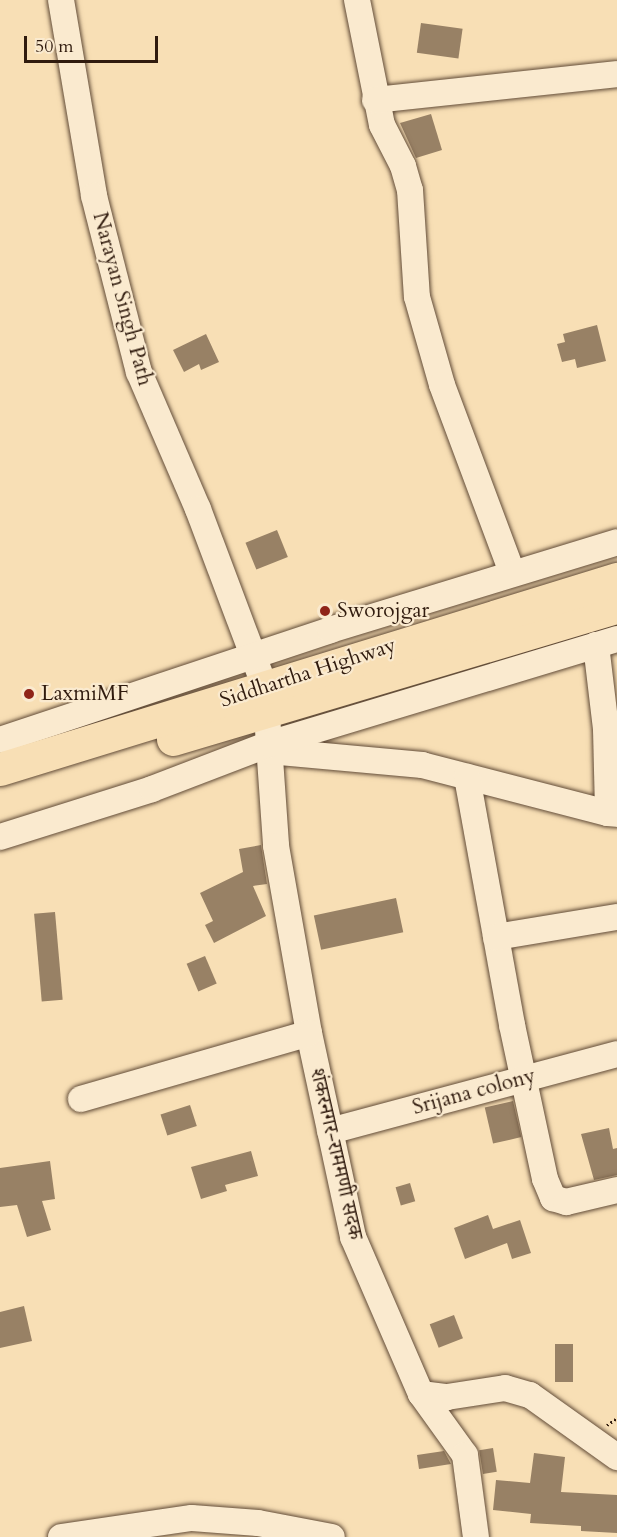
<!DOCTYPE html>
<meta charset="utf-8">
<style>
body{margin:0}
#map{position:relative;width:617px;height:1537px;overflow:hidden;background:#f8dfb5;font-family:Cardo,"Noto Serif Devanagari",serif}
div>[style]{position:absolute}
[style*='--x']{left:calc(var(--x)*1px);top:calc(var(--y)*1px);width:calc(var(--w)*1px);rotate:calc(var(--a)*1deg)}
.building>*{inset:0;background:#988165;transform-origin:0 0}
.path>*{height:3px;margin-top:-1.5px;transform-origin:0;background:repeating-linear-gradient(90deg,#301b0e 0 1.5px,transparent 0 4.5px)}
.roads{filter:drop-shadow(0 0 2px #624c38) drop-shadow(0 0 2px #624c38)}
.minor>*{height:26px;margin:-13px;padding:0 13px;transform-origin:13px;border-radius:13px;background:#faeacf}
.highway>*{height:33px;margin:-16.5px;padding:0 16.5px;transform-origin:16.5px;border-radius:16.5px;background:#f8dfb5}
.dots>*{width:16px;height:16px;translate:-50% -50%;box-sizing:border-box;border:3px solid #faeacf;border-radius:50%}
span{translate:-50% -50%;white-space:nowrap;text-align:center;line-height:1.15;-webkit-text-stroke:4.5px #faeacf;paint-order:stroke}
.street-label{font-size:21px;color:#301b0e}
.poi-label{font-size:21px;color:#301b0e}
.left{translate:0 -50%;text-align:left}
.scale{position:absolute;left:24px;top:36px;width:134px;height:27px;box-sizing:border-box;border:3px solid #301b0e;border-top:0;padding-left:8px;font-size:18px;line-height:21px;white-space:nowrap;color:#301b0e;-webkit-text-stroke:4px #faeacf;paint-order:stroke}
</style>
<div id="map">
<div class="building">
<i style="left:421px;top:23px;width:42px;height:30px;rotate:8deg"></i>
<i style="clip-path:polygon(431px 114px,442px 150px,416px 158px,400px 123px)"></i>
<i style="clip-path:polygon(597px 325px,606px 361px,577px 368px,575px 359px,562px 362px,557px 344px,565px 342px,563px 334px)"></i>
<i style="clip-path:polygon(206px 334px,219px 362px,201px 370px,199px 364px,184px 372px,173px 350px)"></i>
<i style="left:277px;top:530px;width:29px;height:34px;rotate:68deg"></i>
<i style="clip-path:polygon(261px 845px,267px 884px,253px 886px,266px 916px,214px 943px,205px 925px,213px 921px,200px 893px,243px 872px,239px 849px)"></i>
<i style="left:396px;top:898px;width:35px;height:84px;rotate:78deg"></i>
<i style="left:55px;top:912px;width:88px;height:21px;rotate:85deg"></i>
<i style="left:205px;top:956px;width:30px;height:20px;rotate:67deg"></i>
<i style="left:513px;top:1101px;width:37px;height:29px;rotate:77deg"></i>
<i style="left:190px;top:1105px;width:22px;height:31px;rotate:72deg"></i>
<i style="clip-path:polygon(609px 1128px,613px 1149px,617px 1148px,617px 1175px,594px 1180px,581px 1134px)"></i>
<i style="clip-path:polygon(251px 1151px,258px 1176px,225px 1185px,227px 1191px,201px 1199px,191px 1167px)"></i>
<i style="clip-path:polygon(50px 1161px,55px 1199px,42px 1201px,51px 1230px,27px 1237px,17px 1205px,0 1207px,0 1168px)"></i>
<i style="left:410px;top:1183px;width:19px;height:15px;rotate:74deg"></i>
<i style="clip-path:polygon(488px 1215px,493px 1229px,520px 1220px,531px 1253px,512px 1259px,507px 1243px,465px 1259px,454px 1228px)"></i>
<i style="clip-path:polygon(24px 1306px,32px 1341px,0 1348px,0 1312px)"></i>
<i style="left:454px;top:1315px;width:25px;height:26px;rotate:69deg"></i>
<i style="left:555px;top:1344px;width:18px;height:38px"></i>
<i style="left:493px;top:1448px;width:24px;height:14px;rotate:81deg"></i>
<i style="clip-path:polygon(444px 1451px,451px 1464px,419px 1469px,417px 1455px)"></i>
<i style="clip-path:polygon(534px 1453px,565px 1457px,561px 1492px,617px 1495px,617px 1533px,581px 1531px,581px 1526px,530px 1523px,531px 1514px,493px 1510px,496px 1480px,530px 1483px)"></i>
</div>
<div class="path">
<i style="--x:607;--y:1425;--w:12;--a:-35"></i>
</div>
<div class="roads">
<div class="minor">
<i style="--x:61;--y:0;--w:199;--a:80.4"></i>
<i style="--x:94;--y:196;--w:182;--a:75.7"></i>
<i style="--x:139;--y:372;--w:149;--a:66.7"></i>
<i style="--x:198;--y:509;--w:190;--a:69.4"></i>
<i style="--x:265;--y:687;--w:159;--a:86"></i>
<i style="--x:276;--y:846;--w:190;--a:80"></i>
<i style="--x:309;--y:1033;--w:209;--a:77.8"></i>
<i style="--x:353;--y:1237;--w:171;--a:66.6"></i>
<i style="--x:421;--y:1394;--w:26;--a:7"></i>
<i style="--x:447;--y:1397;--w:59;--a:-8.8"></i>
<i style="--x:505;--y:1388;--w:26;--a:16"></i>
<i style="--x:530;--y:1395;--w:107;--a:35.5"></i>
<i style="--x:357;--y:0;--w:127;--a:78.7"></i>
<i style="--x:382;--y:125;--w:46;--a:62.9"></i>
<i style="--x:403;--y:166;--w:25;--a:74"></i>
<i style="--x:410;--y:190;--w:107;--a:86.3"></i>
<i style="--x:417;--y:297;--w:91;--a:74.1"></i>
<i style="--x:442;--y:385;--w:200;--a:69.5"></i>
<i style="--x:375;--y:100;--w:243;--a:-6.1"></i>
<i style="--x:596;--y:645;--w:85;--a:83.2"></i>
<i style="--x:606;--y:729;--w:84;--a:88.6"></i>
<i style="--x:608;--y:813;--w:9;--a:6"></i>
<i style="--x:0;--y:740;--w:348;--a:-18.4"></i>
<i style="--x:330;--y:630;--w:300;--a:-17"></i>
<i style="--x:269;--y:751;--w:154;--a:5.2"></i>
<i style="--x:422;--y:765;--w:192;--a:14.5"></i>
<i style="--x:467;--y:777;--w:252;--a:79.7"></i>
<i style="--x:512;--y:1025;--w:157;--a:77.9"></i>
<i style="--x:545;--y:1179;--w:21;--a:67"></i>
<i style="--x:553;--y:1198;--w:14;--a:17"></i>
<i style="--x:566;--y:1202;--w:52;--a:-13.2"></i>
<i style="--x:0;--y:837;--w:159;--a:-17.5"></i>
<i style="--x:152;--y:789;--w:125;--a:-21"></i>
<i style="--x:269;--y:744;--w:363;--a:-16.8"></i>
<i style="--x:496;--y:937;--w:123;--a:-9.4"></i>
<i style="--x:81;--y:1099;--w:237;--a:-16.1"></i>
<i style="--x:330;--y:1131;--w:297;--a:-15"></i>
<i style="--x:421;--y:1394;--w:75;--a:54.2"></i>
<i style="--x:465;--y:1455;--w:83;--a:82.4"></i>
<i style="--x:61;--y:1537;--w:132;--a:-8.3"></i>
<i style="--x:192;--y:1518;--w:66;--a:4.3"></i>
<i style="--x:258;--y:1523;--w:75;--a:10.7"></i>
</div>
<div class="highway">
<i style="--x:173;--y:739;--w:463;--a:-16.6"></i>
<i style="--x:0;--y:769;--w:646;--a:-17.12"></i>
</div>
</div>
<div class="dots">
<i style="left:325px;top:611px;background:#8f2418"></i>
<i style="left:29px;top:694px;background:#8f2418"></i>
</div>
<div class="street-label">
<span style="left:122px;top:299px;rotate:75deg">Narayan Singh Path</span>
<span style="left:308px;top:673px;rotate:-18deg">Siddhartha Highway</span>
<span style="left:474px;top:1092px;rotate:-15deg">Srijana colony</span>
<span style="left:336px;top:1154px;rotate:77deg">शंकरनगर-राममणी सदक</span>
</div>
<div class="poi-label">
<span class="left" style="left:337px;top:611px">Sworojgar</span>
<span class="left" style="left:41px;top:694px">LaxmiMF</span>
</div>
<div class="scale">50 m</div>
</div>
